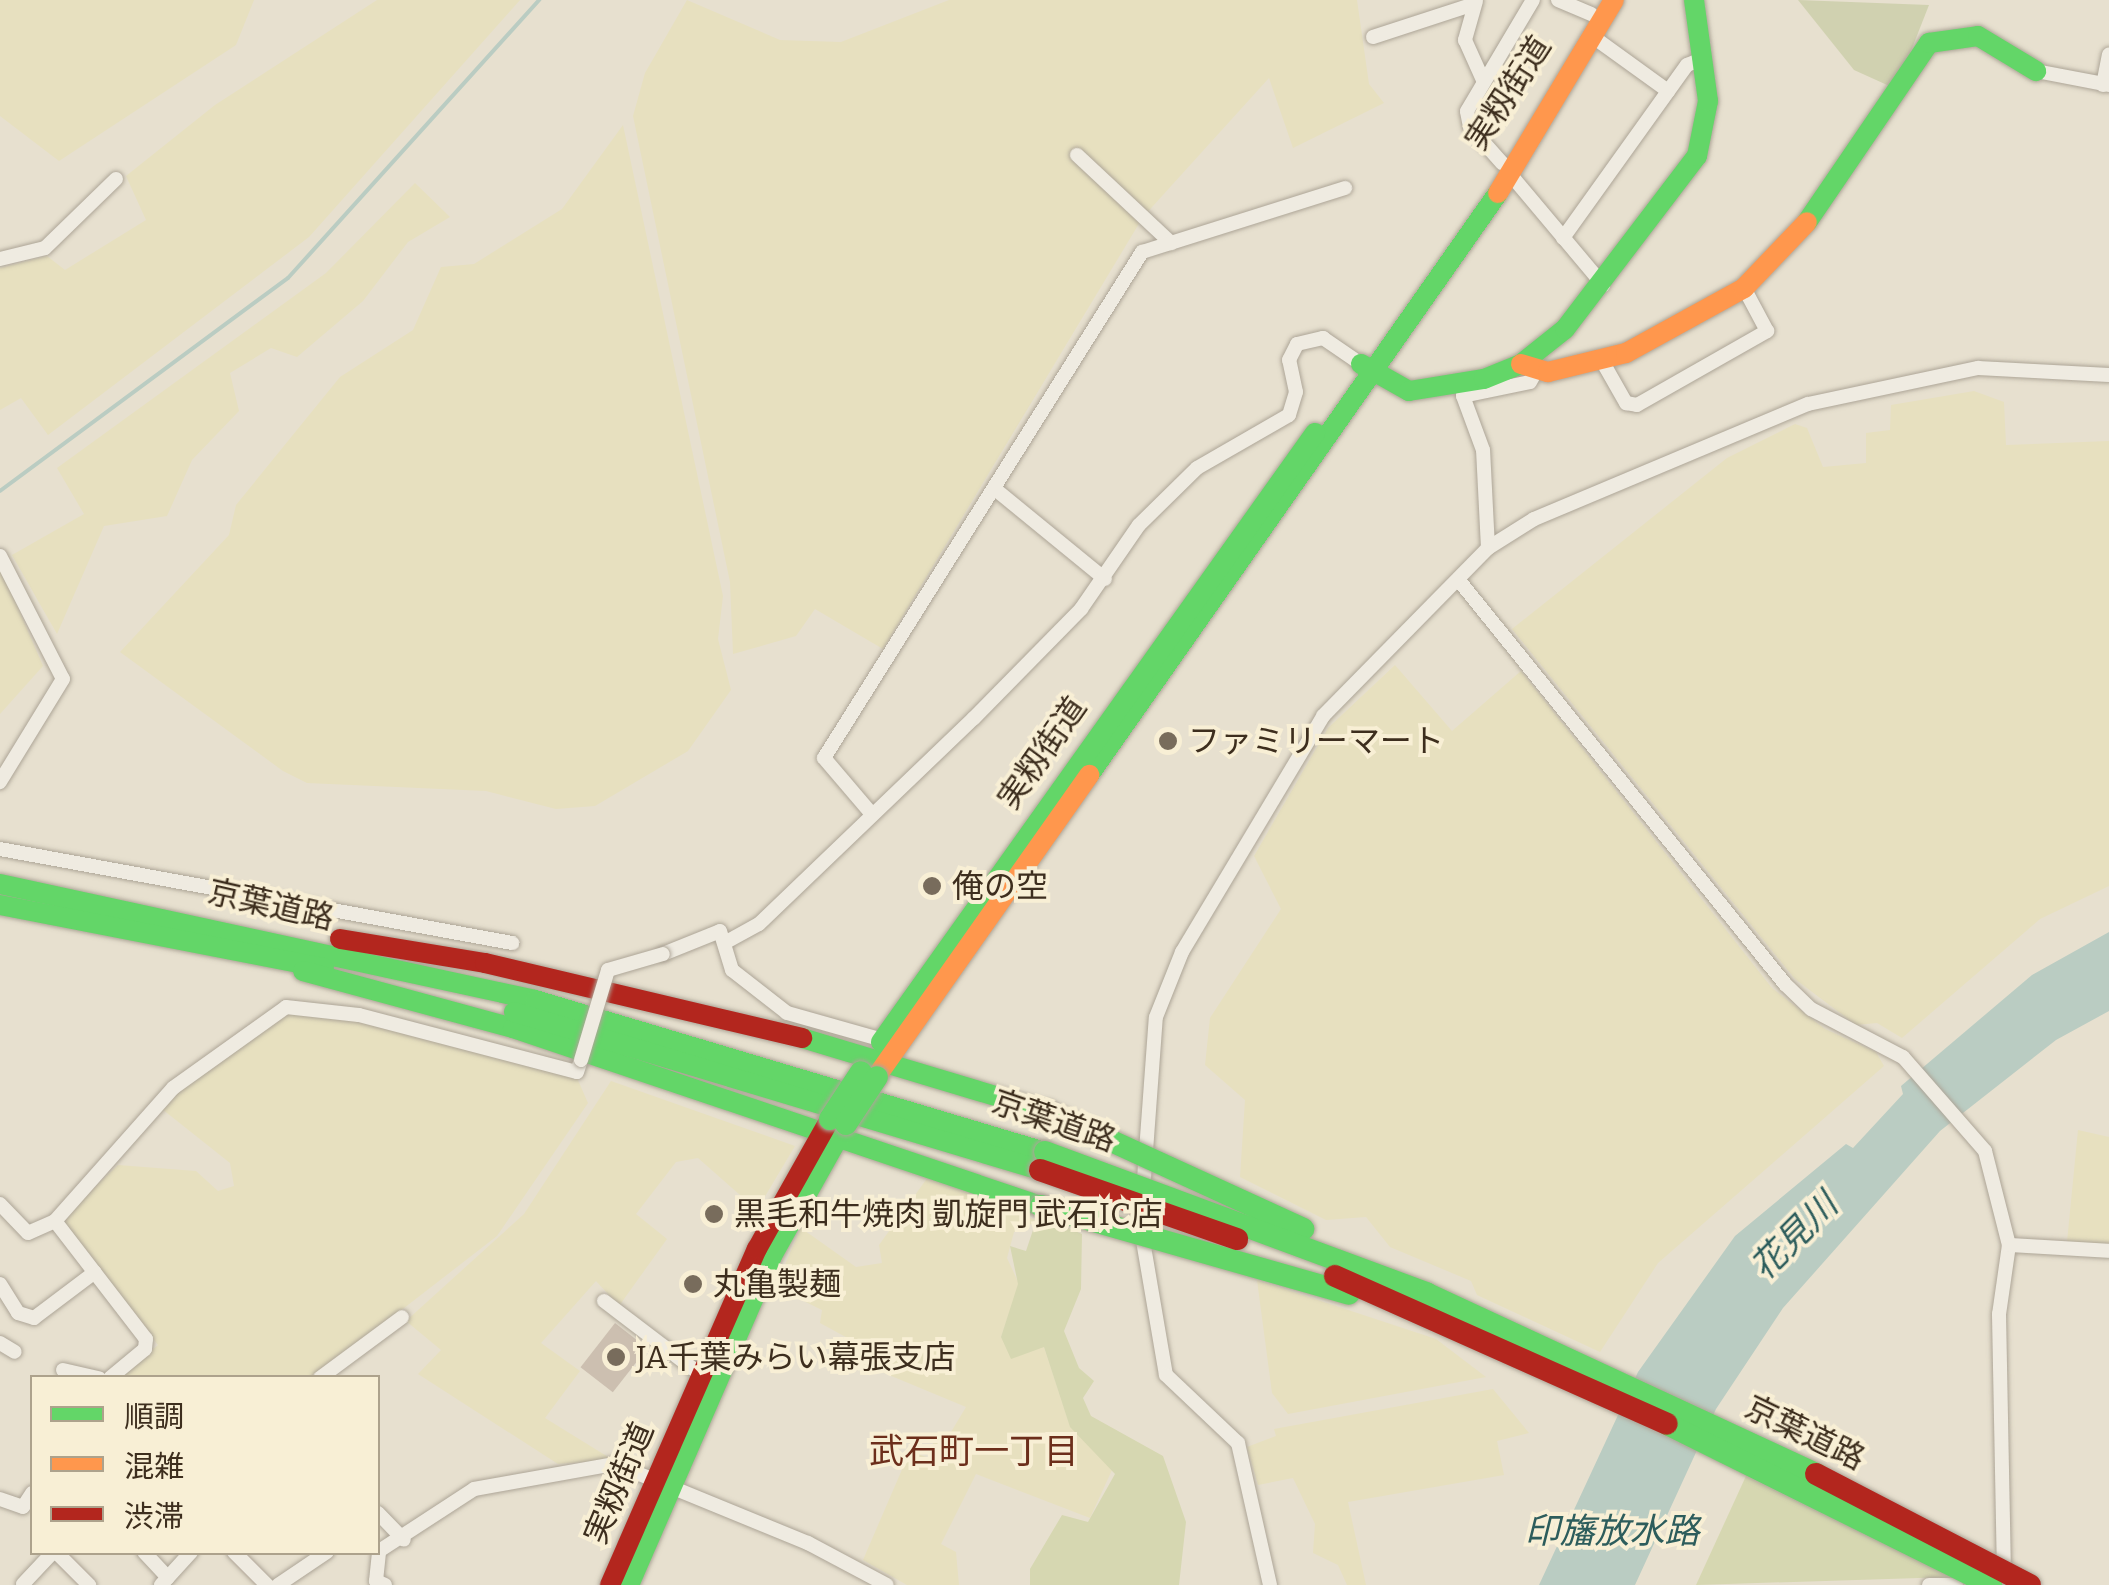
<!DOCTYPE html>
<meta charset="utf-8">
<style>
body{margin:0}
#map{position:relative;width:2109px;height:1585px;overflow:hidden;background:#e7e0cf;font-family:Bitter,"Noto Sans JP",serif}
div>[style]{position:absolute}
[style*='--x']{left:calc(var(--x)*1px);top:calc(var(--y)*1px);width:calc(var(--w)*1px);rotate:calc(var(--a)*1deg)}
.farmland>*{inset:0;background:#e7e0bf}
.green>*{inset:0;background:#d6d7b1}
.cemetery>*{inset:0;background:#d0d1b0}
.water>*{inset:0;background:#baccc2}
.stream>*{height:4px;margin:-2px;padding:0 2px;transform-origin:2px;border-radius:2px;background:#baccc2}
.building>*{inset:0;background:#ccbfb0;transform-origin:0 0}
.roads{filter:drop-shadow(0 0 2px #ada597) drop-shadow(0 0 2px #ada597)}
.street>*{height:14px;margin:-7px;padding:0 7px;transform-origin:7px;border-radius:7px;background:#efebe1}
.fast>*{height:20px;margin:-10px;padding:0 10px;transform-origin:10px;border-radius:10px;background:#63d668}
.slow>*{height:20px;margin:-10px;padding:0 10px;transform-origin:10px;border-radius:10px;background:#ff974d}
.jam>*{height:20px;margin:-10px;padding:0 10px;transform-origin:10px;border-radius:10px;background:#b3261e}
.bridges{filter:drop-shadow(0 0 2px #ada597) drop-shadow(0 0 2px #ada597)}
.street-bridge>*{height:14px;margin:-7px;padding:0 7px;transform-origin:7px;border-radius:7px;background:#efebe1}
.fast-bridge>*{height:22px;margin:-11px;padding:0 11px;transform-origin:11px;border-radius:11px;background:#63d668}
.jam-bridge>*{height:22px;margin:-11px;padding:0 11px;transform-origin:11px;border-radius:11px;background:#b3261e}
.dots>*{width:28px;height:28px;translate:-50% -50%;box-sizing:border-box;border:5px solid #f8efd5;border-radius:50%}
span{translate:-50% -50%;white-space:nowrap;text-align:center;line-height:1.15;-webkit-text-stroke:8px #f8efd5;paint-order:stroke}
.street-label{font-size:32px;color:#3d2e1e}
.poi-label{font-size:32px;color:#3d2e1e}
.left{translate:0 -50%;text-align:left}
.water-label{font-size:35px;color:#2d5d5c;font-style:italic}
.neighbourhood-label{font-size:35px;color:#6c2e1b}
.legend{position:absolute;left:30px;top:1375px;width:350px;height:180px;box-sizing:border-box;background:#f8efd5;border:2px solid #ada28c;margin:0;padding:12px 18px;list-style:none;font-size:30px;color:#3d2e1e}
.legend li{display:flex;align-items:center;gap:20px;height:50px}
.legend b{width:50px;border:2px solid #ada28c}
</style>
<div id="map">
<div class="farmland">
<i style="clip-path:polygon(0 0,254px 0,236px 45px,59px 161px,0 116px)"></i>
<i style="clip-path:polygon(377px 0,520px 0,309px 237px,48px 435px,21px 398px,0 410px,0 268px,47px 256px,65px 270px,146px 220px,126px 176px,215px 105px)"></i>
<i style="clip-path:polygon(687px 0,780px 40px,841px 42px,949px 0,1357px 0,1369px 84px,1384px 103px,1293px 148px,1269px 78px,1143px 217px,883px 649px,815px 609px,796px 636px,733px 654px,730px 582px,633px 116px,645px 73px)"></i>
<i style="clip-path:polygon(623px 125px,723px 596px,718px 639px,731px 690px,688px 751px,595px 806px,556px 809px,486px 791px,307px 783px,283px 771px,120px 652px,229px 535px,236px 505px,340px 377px,413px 330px,441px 267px,474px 264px,562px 209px)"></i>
<i style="clip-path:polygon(415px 183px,450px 217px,408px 242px,363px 301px,297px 357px,271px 348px,230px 373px,239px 411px,192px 460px,167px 516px,104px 526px,57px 634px,12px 555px,84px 514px,57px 468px,326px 273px)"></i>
<i style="clip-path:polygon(1974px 391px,2004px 402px,2006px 445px,2109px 441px,2109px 886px,2040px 919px,1902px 1038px,1877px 1023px,1856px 1025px,1795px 979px,1512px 629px,1727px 458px,1795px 424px,1807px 428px,1823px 467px,1866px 463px,1866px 433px,1890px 430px,1891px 405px)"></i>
<i style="clip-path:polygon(0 566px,43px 666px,0 714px)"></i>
<i style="clip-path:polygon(1395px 665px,1452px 731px,1521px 671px,1772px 988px,1825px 1029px,1876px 1052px,1884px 1066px,1658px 1263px,1600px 1352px,1477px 1295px,1471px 1281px,1390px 1247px,1366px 1217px,1326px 1220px,1240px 1177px,1245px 1100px,1205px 1065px,1210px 1018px,1281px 909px,1254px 856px,1328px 728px)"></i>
<i style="clip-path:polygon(289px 1010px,345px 1016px,577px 1078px,588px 1103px,497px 1236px,315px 1377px,120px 1377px,158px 1345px,58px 1222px,118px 1165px,196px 1171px,218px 1191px,234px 1186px,230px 1163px,162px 1109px,194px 1075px)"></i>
<i style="clip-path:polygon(611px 1081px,795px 1146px,757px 1210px,698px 1158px,676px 1162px,636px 1214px,667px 1239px,619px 1306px,596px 1281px,541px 1343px,580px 1371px,545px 1418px,613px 1460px,558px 1464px,418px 1374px,441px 1350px,406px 1321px,524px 1214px)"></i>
<i style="clip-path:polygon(2078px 1130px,2109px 1137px,2109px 1247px,2067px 1242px)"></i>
<i style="clip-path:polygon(928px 1177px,1038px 1221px,1014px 1232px,1007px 1258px,1019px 1284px,1001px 1337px,1044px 1347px,1070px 1426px,1112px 1470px,1090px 1518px,976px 1474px,941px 1544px,956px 1552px,959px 1585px,907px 1585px,863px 1560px,910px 1451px,929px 1458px,935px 1436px,951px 1432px,966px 1407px,860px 1363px,866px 1348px,820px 1323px,822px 1310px,775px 1287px,801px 1228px,856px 1267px,882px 1263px,879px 1245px)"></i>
<i style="clip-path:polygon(1257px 1280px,1436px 1339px,1486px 1377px,1288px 1414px,1272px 1393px)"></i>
<i style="clip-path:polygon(1493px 1389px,1529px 1433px,1497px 1441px,1504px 1475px,1348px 1502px,1366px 1585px,1347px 1585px,1338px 1565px,1313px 1553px,1315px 1524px,1293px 1478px,1258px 1485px,1247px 1447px,1276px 1436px,1274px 1429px)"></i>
</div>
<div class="green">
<i style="clip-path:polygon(1038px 1215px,1082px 1234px,1081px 1289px,1064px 1331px,1079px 1368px,1094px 1381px,1083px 1398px,1091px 1416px,1163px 1456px,1186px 1522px,1179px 1585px,1030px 1585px,1030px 1569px,1062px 1515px,1088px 1522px,1115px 1474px,1070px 1427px,1044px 1347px,1011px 1359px,1001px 1337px,1018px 1284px,1010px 1246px,1026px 1251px)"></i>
<i style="clip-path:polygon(1746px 1476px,1951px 1577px,1696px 1585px)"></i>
</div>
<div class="cemetery">
<i style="clip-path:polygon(1798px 0,1929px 5px,1896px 89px,1854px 70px)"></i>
</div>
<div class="water">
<i style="clip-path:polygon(2109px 932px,2109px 1011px,2056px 1040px,1940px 1131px,1783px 1308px,1716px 1409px,1635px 1585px,1539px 1585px,1638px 1372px,1735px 1236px,1846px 1144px,1853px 1148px,1903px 1094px,1901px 1086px,2032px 975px)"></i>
</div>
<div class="stream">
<i style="--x:0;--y:491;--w:358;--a:-36.5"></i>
<i style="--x:288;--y:278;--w:375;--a:-47.9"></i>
</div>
<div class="building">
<i style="left:615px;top:1323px;width:41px;height:56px;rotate:38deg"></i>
</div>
<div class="roads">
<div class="street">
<i style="--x:1558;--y:0;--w:36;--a:23"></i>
<i style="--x:1476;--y:1;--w:41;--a:105.8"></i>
<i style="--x:1465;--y:40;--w:44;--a:65.8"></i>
<i style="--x:1373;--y:37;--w:106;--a:-18.1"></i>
<i style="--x:1596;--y:39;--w:89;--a:35.8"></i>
<i style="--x:2036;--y:71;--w:74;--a:10.9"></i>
<i style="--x:2103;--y:85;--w:31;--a:-79"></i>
<i style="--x:1077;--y:155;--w:129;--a:43.1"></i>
<i style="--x:1502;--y:163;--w:48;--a:-131.6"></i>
<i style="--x:1470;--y:127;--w:16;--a:-101"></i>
<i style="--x:1467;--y:111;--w:129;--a:-59.3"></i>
<i style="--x:1510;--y:174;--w:145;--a:50"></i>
<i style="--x:1563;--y:238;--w:213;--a:-54.4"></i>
<i style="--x:1687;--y:65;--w:16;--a:-22"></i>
<i style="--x:0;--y:259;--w:46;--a:-13.7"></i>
<i style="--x:45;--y:248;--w:99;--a:-44.2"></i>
<i style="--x:1601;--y:359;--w:51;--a:60.4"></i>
<i style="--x:1626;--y:403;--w:11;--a:10"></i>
<i style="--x:1637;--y:405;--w:150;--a:-29.6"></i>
<i style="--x:1767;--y:331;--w:49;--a:-118.1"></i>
<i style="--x:995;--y:489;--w:142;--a:39.3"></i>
<i style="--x:1488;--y:548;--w:98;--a:-92.9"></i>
<i style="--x:1483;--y:450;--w:58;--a:-110.3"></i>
<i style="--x:1463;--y:396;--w:68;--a:-11.8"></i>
<i style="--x:1530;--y:382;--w:13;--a:-61"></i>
<i style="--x:0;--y:556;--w:138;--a:62.9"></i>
<i style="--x:63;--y:679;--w:121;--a:121.5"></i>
<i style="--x:1461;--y:583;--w:516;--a:51.06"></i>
<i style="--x:1785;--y:984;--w:36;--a:44"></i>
<i style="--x:1811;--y:1009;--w:104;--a:27.6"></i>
<i style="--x:1903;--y:1057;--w:125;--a:48.9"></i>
<i style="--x:1985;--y:1151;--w:97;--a:75.7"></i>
<i style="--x:2009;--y:1245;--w:70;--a:98.2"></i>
<i style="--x:1999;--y:1314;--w:260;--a:88.9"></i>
<i style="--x:870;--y:812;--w:71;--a:-130.4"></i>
<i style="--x:824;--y:758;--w:598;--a:-57.85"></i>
<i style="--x:1142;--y:252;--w:213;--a:-17.5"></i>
<i style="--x:0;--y:849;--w:521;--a:10.4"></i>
<i style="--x:728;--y:941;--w:35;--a:-29"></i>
<i style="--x:759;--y:924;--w:298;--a:-43.8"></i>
<i style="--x:974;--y:718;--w:153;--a:-45.5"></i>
<i style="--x:1081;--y:609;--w:102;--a:-55.4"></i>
<i style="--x:1139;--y:525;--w:81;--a:-44.5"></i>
<i style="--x:1197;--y:468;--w:106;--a:-29.9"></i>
<i style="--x:1289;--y:415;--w:24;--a:-73"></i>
<i style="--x:1296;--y:392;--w:33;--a:-102"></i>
<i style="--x:1289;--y:360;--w:18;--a:-63"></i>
<i style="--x:1297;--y:344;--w:27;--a:-13"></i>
<i style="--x:1323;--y:338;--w:46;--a:34.4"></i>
<i style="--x:663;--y:954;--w:61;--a:-22"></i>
<i style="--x:720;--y:931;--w:41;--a:72.9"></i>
<i style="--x:732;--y:970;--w:70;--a:38"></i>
<i style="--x:787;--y:1013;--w:100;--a:15.7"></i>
<i style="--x:1143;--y:1192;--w:175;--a:-85.8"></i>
<i style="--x:1156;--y:1017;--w:70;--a:-68.2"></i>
<i style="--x:1182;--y:952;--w:275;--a:-59.1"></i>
<i style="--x:1323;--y:716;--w:235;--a:-45.5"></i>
<i style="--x:1488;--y:548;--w:54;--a:-32.2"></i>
<i style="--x:1534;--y:519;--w:297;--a:-22.8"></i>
<i style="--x:1808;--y:404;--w:174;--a:-12"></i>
<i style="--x:1978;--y:368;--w:131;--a:3.1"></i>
<i style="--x:0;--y:1204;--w:40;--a:46"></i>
<i style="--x:28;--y:1233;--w:30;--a:-24"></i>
<i style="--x:55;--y:1221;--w:178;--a:-48.4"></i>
<i style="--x:173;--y:1088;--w:139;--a:-35.6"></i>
<i style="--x:286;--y:1007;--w:73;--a:6.3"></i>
<i style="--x:359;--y:1015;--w:225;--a:14.7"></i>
<i style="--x:577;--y:1072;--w:13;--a:-72"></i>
<i style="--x:55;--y:1221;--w:149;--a:52.4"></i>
<i style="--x:146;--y:1339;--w:10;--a:96"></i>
<i style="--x:145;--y:1349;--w:45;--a:140.4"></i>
<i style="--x:1141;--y:1229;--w:148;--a:80.3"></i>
<i style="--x:1166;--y:1375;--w:99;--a:43.4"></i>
<i style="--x:1238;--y:1443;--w:146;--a:77.3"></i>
<i style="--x:2009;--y:1245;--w:100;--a:3.4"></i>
<i style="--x:0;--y:1284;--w:34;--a:58"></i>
<i style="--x:18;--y:1313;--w:17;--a:17"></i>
<i style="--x:34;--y:1318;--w:76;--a:-37"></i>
<i style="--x:604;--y:1301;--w:122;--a:37.3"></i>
<i style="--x:0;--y:1343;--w:17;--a:31"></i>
<i style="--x:63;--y:1370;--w:37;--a:13"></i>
<i style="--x:320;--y:1378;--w:102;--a:-36.6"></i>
<i style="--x:0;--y:1499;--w:24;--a:19"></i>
<i style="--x:23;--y:1507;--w:17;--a:-57"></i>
<i style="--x:378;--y:1513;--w:37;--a:46"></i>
<i style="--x:56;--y:1552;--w:47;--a:45"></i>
<i style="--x:144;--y:1552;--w:35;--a:47"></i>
<i style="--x:234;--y:1552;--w:47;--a:45"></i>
<i style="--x:23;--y:1584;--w:44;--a:-46.8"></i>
<i style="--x:161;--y:1585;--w:45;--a:-47.7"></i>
<i style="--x:278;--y:1585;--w:59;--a:-34"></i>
<i style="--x:385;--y:1585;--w:10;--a:-156"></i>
<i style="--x:376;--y:1581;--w:30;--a:-84"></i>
<i style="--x:379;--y:1551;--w:113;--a:-33.1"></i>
<i style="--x:474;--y:1489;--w:143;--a:-10.1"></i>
<i style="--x:615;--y:1464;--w:209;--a:22.3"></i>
<i style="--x:808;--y:1543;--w:89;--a:28"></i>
<i style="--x:1929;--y:1585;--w:27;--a:0"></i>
</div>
<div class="fast">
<i style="--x:1807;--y:222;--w:217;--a:-55.7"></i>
<i style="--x:1929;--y:43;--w:49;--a:-8.1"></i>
<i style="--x:1978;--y:36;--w:68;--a:31.1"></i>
<i style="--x:1361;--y:364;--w:55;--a:29.4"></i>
<i style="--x:1409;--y:391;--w:76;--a:-9.1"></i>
<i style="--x:1484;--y:379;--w:40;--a:-22"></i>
<i style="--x:1521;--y:364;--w:56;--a:-38.5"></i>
<i style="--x:1565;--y:329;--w:218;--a:-52.7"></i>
<i style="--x:1697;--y:156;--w:56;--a:-78.7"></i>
<i style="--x:1708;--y:101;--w:102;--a:-97.9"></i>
<i style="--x:1089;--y:775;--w:711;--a:-54.9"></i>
<i style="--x:0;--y:884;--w:547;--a:12.23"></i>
<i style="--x:535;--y:1000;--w:532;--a:16.6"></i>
<i style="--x:0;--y:905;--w:330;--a:11"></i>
<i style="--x:303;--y:971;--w:218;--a:15.2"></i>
<i style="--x:513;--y:1028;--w:557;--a:18.63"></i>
<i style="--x:514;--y:1012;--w:549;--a:16.72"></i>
<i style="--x:802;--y:1038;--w:257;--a:16.7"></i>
<i style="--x:881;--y:1042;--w:748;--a:-54.52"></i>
<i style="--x:629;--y:1585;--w:359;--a:-66.5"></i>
<i style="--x:772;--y:1256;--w:151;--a:-60.7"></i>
</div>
<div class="slow">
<i style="--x:1498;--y:193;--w:225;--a:-59"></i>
<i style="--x:1521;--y:364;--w:28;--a:17"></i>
<i style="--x:1548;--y:372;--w:80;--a:-13.7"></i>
<i style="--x:1626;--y:353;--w:135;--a:-28.8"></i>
<i style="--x:1744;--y:288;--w:91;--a:-46.3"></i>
<i style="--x:879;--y:1073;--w:365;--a:-54.8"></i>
</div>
<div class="jam">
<i style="--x:340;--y:939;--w:147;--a:9.4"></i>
<i style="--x:485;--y:963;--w:326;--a:13.3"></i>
<i style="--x:610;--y:1585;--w:367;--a:-66.4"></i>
<i style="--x:757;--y:1249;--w:149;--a:-60.7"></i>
</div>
</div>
<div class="bridges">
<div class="street-bridge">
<i style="--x:581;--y:1060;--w:94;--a:-73.3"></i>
<i style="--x:608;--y:970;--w:57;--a:-16.2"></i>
</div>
<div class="fast-bridge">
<i style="--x:1048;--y:1112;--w:281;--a:24.6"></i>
<i style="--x:830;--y:1119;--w:56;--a:-56.6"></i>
<i style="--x:846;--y:1124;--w:56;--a:-56.6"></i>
<i style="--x:1045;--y:1152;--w:408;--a:20.3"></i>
<i style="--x:1428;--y:1294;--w:428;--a:24.9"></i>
<i style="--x:1041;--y:1206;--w:320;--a:15.9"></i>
<i style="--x:1667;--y:1424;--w:362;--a:26.4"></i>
</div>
<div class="jam-bridge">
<i style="--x:1040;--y:1170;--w:209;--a:19.3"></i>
<i style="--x:1335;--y:1276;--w:363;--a:24"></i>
<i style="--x:1816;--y:1474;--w:241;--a:27.4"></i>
</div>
</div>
<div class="dots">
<i style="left:1168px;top:741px;background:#786c5c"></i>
<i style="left:932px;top:886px;background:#786c5c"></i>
<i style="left:714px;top:1214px;background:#786c5c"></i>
<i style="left:693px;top:1284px;background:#786c5c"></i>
<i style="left:616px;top:1357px;background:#786c5c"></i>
</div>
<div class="street-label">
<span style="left:1508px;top:93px;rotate:-57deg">実籾街道</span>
<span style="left:1042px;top:753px;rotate:-55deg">実籾街道</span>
<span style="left:271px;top:905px;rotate:13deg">京葉道路</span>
<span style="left:1054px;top:1121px;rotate:19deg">京葉道路</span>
<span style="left:1805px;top:1433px;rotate:26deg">京葉道路</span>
<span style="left:619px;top:1483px;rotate:-67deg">実籾街道</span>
</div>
<div class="poi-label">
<span class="left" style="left:1188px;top:741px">ファミリーマート</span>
<span class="left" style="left:952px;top:886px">俺の空</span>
<span class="left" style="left:734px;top:1214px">黒毛和牛焼肉 凱旋門 武石IC店</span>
<span class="left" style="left:713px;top:1284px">丸亀製麺</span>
<span class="left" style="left:636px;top:1357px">JA千葉みらい幕張支店</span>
</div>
<div class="water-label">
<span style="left:1794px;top:1236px;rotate:-45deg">花見川</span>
<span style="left:1612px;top:1531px">印旛放水路</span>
</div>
<div class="neighbourhood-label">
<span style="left:974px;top:1451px">武石町一丁目</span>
</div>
<ul class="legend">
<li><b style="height:12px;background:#63d668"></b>順調</li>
<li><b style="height:12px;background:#ff974d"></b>混雑</li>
<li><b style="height:12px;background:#b3261e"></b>渋滞</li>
</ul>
</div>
